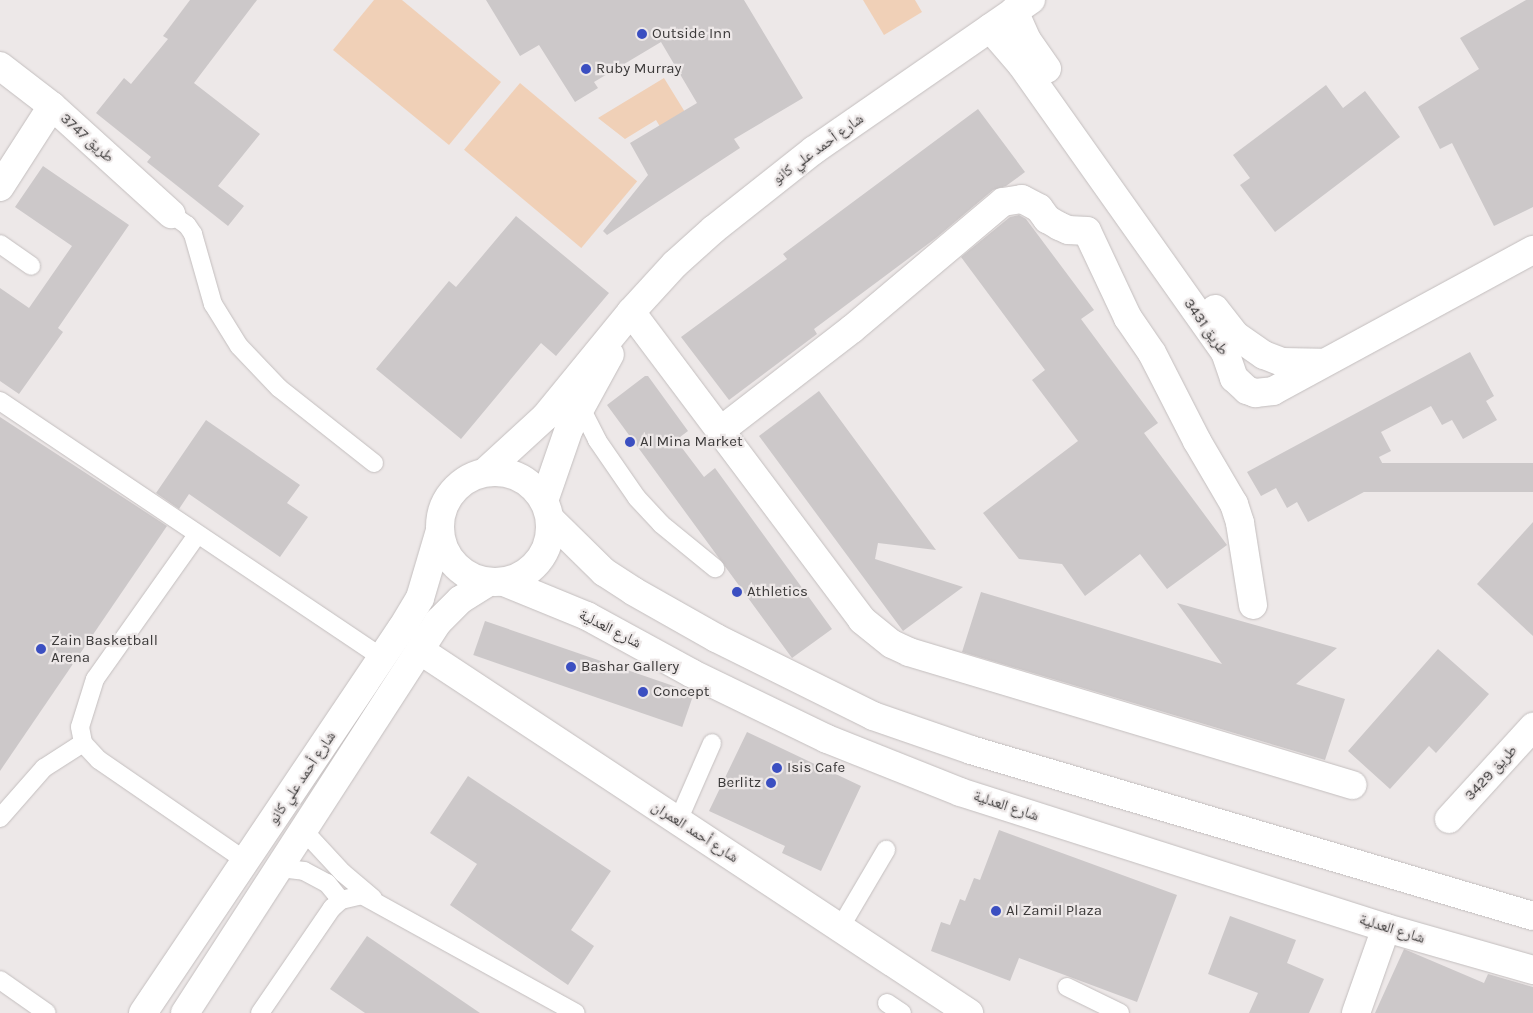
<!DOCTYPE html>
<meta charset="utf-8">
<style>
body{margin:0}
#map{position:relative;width:1533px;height:1013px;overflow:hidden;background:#ede8e8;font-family:Karla,"Noto Naskh Arabic",sans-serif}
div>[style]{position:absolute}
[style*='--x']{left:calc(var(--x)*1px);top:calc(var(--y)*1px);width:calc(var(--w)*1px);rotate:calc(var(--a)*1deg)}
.green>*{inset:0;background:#f0d0b7;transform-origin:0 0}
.building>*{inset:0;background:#ccc8c9;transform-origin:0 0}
.roads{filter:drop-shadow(0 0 1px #c3bebe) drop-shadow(0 0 1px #c3bebe)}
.lane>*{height:18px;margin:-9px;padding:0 9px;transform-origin:9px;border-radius:9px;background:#fff}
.street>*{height:28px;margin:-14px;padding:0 14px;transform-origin:14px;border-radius:14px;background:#fff}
.secondary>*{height:28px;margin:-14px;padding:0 14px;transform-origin:14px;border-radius:14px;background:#fff}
.secondary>.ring{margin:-14px;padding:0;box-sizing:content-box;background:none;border:28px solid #fff;border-radius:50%}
.dots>*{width:14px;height:14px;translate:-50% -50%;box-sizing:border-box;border:2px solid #ede8e8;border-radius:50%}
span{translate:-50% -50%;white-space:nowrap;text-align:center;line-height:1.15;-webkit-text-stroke:4.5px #ede8e8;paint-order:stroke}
.poi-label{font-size:15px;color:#3c3a3a}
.left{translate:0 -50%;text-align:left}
.right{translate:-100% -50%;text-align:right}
.street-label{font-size:15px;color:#3c3a3a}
</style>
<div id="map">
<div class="green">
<i style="clip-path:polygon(374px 0,402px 0,501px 82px,449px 145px,333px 50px)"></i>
<i style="clip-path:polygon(863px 0,915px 0,922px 12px,884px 35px)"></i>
<i style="clip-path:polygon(664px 78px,696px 130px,671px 145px,656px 120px,625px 139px,598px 118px)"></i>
<i style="left:520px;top:83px;width:153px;height:87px;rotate:40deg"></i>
</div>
<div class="building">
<i style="clip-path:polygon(190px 0,257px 0,194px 83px,260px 134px,218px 186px,244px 206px,228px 226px,147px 162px,151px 157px,96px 113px,124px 78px,131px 84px,168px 39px,163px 36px)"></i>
<i style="clip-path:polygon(486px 0,744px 0,803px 98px,734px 139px,740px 148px,607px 235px,603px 231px,648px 175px,630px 143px,697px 103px,661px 42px,594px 82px,598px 88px,575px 102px,539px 45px,520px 56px)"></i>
<i style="clip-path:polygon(1526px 0,1533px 0,1533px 207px,1494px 226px,1452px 143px,1440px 149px,1418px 107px,1479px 69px,1460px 38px)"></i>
<i style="clip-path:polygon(1326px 85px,1343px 108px,1365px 91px,1400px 137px,1275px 232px,1240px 185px,1250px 178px,1233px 155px)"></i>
<i style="clip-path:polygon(978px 109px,1025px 172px,1006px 186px,993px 190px,936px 238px,814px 329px,817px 334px,729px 400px,681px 337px,787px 259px,783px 254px)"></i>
<i style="clip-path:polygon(43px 166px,129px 225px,58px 328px,63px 332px,19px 394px,0 381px,0 288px,29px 308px,72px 246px,15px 207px)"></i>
<i style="clip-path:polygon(1019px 215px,1026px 219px,1094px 310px,1081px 319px,1158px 423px,1144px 433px,1227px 545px,1167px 589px,1140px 554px,1085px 596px,1062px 564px,1019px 559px,983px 513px,1078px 441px,1032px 380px,1045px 370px,961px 257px,1010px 217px)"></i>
<i style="clip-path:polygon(516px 216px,609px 293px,556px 356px,541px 343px,461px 439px,376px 369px,449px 281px,456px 287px)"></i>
<i style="clip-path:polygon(1470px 352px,1494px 396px,1486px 401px,1497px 420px,1463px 439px,1452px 420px,1442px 425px,1431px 406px,1381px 432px,1391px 451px,1379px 457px,1390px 478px,1308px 522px,1297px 502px,1287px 508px,1276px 488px,1261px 496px,1247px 472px)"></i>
<i style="clip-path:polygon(645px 376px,648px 376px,688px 431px,676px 440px,704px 477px,715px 468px,832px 629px,792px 658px,607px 405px)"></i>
<i style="clip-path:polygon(819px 391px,936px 550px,878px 543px,875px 559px,963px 587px,903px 631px,759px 436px)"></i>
<i style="clip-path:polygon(0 417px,167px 526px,0 771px)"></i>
<i style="clip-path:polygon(206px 420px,300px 485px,287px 503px,308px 517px,280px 557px,189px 494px,179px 509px,156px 493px)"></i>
<i style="left:1533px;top:463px;width:29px;height:185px;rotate:90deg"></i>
<i style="clip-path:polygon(1533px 522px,1533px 636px,1477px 584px)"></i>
<i style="clip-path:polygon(981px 592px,1222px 664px,1177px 603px,1337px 648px,1296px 684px,1345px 699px,1325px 760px,962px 652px)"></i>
<i style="left:485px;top:621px;width:221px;height:36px;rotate:19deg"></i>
<i style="clip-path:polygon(1438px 649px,1489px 694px,1436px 753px,1429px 746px,1390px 789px,1348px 751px)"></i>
<i style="clip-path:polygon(747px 732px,861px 786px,821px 871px,782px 853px,785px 846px,709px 811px)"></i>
<i style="clip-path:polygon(468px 776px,611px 871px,571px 930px,594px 946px,568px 985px,450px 905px,477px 864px,430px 833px)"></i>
<i style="clip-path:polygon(999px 830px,1177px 895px,1137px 1002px,1019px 958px,1010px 981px,931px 951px,941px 922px,950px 925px,960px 899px,965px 901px,974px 878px,980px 880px)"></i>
<i style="clip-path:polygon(1230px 916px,1296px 940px,1287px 963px,1324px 979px,1309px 1013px,1249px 1013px,1258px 993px,1208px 974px)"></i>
<i style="clip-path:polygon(367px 936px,480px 1013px,365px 1013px,330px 989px)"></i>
<i style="clip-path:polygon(1404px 949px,1484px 983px,1488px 974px,1533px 987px,1533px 1013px,1375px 1013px)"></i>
</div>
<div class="roads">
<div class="lane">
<i style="--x:171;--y:214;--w:19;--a:35"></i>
<i style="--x:187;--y:225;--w:11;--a:56"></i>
<i style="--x:193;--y:234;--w:73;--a:74.1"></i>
<i style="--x:213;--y:304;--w:49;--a:58.2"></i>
<i style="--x:239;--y:346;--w:58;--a:46.4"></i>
<i style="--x:279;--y:388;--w:121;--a:38.3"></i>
<i style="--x:0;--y:244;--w:38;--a:35"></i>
<i style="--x:0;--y:401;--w:460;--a:33.9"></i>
<i style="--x:581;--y:408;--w:36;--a:63"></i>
<i style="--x:597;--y:440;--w:70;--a:55.4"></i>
<i style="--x:637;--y:498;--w:35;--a:47"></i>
<i style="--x:661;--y:524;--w:70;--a:39.2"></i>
<i style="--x:197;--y:535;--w:176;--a:125.3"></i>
<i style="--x:95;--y:679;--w:50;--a:107.4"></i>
<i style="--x:80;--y:727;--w:16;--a:79"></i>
<i style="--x:83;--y:743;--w:23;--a:47"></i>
<i style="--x:99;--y:760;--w:178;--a:34.5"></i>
<i style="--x:0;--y:818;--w:67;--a:-48.7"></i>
<i style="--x:44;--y:768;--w:46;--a:-32.7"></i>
<i style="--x:678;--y:821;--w:85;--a:-66.4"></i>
<i style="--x:304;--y:831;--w:57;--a:47.1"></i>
<i style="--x:343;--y:873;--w:39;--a:40"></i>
<i style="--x:280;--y:868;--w:24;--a:7"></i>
<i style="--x:304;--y:871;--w:26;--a:28"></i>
<i style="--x:327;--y:883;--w:22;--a:51"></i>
<i style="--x:840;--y:928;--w:91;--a:-59.5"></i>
<i style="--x:0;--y:980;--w:57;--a:35.1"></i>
<i style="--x:1067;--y:987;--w:59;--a:26.1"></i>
<i style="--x:887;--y:1003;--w:18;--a:34"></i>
<i style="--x:260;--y:1013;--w:127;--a:-55.6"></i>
<i style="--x:332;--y:908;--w:12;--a:-42"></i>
<i style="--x:341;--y:900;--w:22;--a:-13"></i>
<i style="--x:362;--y:895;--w:244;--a:28.9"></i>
</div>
<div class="street">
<i style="--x:1014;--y:11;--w:32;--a:66"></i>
<i style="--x:1027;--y:40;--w:35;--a:55"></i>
<i style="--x:990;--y:28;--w:48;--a:49.3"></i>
<i style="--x:1021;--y:64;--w:353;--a:54.7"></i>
<i style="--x:1225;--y:352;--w:28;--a:71"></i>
<i style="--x:1234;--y:378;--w:18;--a:43"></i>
<i style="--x:1247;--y:390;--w:9;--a:21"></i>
<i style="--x:1255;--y:393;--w:18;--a:-6"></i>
<i style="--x:1273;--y:391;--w:296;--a:-28.5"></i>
<i style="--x:0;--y:66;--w:66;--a:37.6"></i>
<i style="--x:52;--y:106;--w:161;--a:42.2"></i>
<i style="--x:0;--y:187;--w:96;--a:-57.3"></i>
<i style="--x:1215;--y:309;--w:33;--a:52"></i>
<i style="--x:1235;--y:335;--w:35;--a:35"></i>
<i style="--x:1264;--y:355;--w:19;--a:21"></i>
<i style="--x:1282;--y:362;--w:39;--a:1"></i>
<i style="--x:631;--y:312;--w:385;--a:53.1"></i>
<i style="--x:862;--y:620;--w:38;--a:39"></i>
<i style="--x:892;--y:644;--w:19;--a:25"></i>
<i style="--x:909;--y:652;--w:463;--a:16.7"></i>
<i style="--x:720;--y:431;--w:167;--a:-37.7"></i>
<i style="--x:852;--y:329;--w:197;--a:-40.1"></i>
<i style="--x:1003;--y:202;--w:19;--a:-9"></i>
<i style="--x:1022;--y:199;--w:19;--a:28"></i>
<i style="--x:1039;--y:208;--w:14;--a:54"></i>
<i style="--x:1047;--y:219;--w:14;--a:30"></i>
<i style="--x:1059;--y:226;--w:10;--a:24"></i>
<i style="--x:1068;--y:230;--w:19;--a:3"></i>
<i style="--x:1087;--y:231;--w:96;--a:64.8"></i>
<i style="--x:1128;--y:318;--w:42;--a:55.6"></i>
<i style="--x:1152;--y:353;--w:99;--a:62.9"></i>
<i style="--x:1197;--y:441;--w:73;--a:59.6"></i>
<i style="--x:1234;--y:504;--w:20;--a:72"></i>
<i style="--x:1240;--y:523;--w:83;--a:81"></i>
<i style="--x:421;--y:651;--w:657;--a:33.45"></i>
<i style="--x:1449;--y:819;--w:125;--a:-47.6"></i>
</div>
<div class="secondary">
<i class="ring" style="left:440px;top:472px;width:82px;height:82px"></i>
<i style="--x:485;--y:472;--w:81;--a:-42.5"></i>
<i style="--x:545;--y:417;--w:136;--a:-50.7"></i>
<i style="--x:631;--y:312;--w:65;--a:-47.5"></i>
<i style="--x:675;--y:264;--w:52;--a:-41.9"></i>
<i style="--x:714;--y:229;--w:127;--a:-38.3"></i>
<i style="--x:814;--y:150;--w:264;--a:-34.7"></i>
<i style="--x:544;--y:501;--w:76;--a:-70.9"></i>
<i style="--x:569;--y:429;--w:85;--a:-61.3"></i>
<i style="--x:550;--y:519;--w:76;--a:44.5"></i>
<i style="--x:604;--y:572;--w:35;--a:33"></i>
<i style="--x:633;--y:591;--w:95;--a:29.5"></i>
<i style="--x:716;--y:638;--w:175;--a:26.4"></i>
<i style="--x:873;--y:716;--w:104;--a:19.1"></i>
<i style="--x:971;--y:750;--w:586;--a:16.46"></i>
<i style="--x:504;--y:582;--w:90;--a:22.3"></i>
<i style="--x:587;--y:616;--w:119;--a:28.7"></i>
<i style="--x:691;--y:673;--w:151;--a:25.9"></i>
<i style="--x:827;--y:739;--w:143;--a:21.7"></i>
<i style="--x:960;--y:792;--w:447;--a:17.7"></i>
<i style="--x:1386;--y:928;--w:153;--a:15.9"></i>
<i style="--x:143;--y:1013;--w:464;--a:-56.1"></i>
<i style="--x:402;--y:628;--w:35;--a:-59"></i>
<i style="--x:420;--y:598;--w:67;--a:-73.5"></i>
<i style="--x:185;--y:1013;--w:466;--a:-57.1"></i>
<i style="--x:438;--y:622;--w:31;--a:-45"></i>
<i style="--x:460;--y:600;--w:34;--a:-32"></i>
<i style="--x:1356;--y:1013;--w:90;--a:-70.6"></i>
</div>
</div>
<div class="dots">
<i style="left:642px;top:34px;background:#3b4fc1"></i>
<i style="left:586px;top:69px;background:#3b4fc1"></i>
<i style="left:630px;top:442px;background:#3b4fc1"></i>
<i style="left:737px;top:592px;background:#3b4fc1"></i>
<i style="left:41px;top:649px;background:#3b4fc1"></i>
<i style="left:571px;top:667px;background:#3b4fc1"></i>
<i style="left:643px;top:692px;background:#3b4fc1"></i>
<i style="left:777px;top:768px;background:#3b4fc1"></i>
<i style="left:771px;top:783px;background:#3b4fc1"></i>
<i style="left:996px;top:911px;background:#3b4fc1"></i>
</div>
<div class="poi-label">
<span class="left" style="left:652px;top:34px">Outside Inn</span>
<span class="left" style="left:596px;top:69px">Ruby Murray</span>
<span class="left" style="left:640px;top:442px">Al Mina Market</span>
<span class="left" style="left:747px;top:592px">Athletics</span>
<span class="left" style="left:51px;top:649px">Zain Basketball<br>Arena</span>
<span class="left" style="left:581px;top:667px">Bashar Gallery</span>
<span class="left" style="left:653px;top:692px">Concept</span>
<span class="left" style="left:787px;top:768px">Isis Cafe</span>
<span class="right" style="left:761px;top:783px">Berlitz</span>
<span class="left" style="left:1006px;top:911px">Al Zamil Plaza</span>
</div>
<div class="street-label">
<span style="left:87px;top:138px;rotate:42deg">طريق 3747</span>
<span style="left:818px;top:149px;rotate:-36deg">شارع أحمد علي كانو</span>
<span style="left:1206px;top:327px;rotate:55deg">طريق 3431</span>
<span style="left:610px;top:629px;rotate:27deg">شارع العدلية</span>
<span style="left:1491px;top:773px;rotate:-47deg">طريق 3429</span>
<span style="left:302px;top:778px;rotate:-56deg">شارع أحمد علي كانو</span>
<span style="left:1006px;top:806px;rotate:18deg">شارع العدلية</span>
<span style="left:695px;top:832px;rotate:33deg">شارع أحمد العمران</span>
<span style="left:1392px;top:929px;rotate:17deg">شارع العدلية</span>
</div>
</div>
